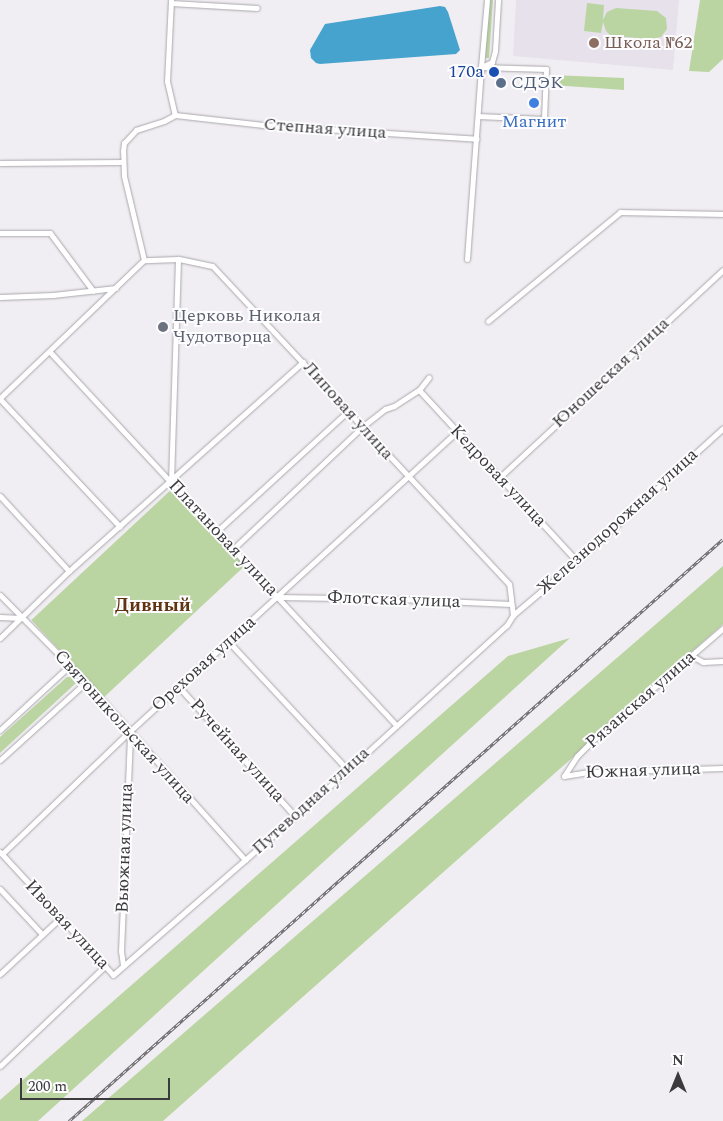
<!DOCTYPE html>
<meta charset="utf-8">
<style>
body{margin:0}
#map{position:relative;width:723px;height:1121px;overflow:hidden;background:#f1eef3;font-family:Spectral,serif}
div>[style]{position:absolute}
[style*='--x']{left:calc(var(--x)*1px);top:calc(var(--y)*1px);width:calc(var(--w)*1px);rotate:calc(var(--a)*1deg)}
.built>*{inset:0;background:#e6e1eb}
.green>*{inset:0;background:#bad5a1;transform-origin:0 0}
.water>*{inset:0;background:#46a3cd}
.roads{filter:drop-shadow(0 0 1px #a9a7ab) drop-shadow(0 0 1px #a9a7ab)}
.minor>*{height:5px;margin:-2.5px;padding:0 2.5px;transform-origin:2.5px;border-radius:2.5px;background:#fff}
.rail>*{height:3px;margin-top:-1.5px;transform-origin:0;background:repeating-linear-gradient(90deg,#fdfcff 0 4px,#656366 0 8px);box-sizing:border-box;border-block:1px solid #656366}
.dots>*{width:14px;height:14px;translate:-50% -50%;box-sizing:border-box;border:2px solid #fdfcff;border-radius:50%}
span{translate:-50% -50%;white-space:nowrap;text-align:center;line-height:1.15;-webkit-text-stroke:4px #fdfcff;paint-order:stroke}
.education-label{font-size:18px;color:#785e54}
.left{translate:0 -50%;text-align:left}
.transit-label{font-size:18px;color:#164399}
.right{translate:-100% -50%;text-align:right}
.service-label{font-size:18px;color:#4e5e75}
.shop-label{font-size:18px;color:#366cbe}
.street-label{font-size:18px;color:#3b3a3c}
.worship-label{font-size:18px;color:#5b616d}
.neighbourhood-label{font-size:19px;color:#613411;font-weight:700}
.north{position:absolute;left:653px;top:1051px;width:50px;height:50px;-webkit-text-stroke:4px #fdfcff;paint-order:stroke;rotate:0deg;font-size:14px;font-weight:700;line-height:20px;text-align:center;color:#3b3a3c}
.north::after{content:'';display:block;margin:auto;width:18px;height:22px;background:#3b3a3c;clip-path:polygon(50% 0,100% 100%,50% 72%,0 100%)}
.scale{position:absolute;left:20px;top:1078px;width:150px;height:22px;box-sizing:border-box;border:2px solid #3b3a3c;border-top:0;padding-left:6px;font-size:15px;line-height:18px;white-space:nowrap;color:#3b3a3c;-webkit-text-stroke:4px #fdfcff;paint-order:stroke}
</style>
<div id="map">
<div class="built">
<i style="clip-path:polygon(516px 0,679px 0,673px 70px,513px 56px)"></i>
</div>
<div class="green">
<i style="clip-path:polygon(490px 0,493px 0,489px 58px,485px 58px)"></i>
<i style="clip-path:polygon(700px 0,723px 0,723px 59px,709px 72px,689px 71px)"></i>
<i style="clip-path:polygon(587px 3px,604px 5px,603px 20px,607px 12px,616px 8px,657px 11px,666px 18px,667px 29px,661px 37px,652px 39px,611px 36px,606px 31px,603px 22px,601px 33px,584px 31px)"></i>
<i style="clip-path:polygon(552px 75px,624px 78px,624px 90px,552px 85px)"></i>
<i style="left:174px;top:487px;width:106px;height:195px;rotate:47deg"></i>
<i style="clip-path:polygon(723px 566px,723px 624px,163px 1121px,82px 1121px)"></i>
<i style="clip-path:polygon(570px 638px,38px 1121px,0 1121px,0 1100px,508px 656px)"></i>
<i style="clip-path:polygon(67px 677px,71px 677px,76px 683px,0 753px,0 737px)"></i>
</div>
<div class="water">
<i style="clip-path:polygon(440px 6px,445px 7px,448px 12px,460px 50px,456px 54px,320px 64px,316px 63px,311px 58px,310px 50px,325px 24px)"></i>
</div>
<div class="roads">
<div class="minor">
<i style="--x:171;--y:0;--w:81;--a:92.8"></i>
<i style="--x:167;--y:81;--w:35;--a:77"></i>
<i style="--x:171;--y:3;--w:86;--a:3.3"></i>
<i style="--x:175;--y:115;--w:89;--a:6.5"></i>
<i style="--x:263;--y:125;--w:214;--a:3.7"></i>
<i style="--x:478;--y:116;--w:66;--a:2.6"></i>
<i style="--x:544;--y:119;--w:50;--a:-87.7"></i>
<i style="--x:546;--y:69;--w:65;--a:-178.2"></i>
<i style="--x:481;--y:67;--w:67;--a:-84.9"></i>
<i style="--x:0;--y:163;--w:123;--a:-0.5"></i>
<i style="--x:0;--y:233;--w:50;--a:0"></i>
<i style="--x:50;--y:233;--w:72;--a:53.4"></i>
<i style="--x:467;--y:259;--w:193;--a:-85.8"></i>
<i style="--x:481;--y:67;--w:12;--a:-24"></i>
<i style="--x:492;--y:62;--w:11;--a:-75"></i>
<i style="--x:495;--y:51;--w:51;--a:-86.6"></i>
<i style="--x:144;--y:260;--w:86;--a:-103.4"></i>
<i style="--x:124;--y:176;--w:25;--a:-92"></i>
<i style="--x:123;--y:151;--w:8;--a:-83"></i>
<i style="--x:124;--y:143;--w:18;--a:-47"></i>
<i style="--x:136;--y:130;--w:29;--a:-18"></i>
<i style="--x:164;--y:121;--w:13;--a:-29"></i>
<i style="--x:0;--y:297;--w:53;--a:-2.2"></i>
<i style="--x:53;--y:295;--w:63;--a:-6.3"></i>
<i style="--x:488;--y:321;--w:171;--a:-39.5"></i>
<i style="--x:620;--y:212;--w:103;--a:1.1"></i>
<i style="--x:50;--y:352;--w:509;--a:47.15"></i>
<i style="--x:419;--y:390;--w:233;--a:47.3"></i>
<i style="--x:0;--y:398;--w:199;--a:-43.8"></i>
<i style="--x:0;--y:399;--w:175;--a:46.8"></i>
<i style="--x:500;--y:477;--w:304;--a:-42.9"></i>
<i style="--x:171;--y:482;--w:223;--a:-88.2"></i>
<i style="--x:0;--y:496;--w:102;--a:47.4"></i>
<i style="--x:216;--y:532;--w:178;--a:-42.5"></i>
<i style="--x:233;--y:549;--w:178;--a:-43.4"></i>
<i style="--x:362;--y:427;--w:29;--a:-38"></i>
<i style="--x:385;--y:409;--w:9;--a:-18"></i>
<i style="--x:394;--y:406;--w:30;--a:-33"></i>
<i style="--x:419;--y:390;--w:16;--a:-52"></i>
<i style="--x:0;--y:595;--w:122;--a:45.3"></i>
<i style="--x:86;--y:682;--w:239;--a:48.2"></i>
<i style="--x:278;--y:597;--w:120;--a:1"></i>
<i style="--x:398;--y:599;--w:113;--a:2.5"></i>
<i style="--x:513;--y:615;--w:84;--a:-40.2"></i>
<i style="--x:577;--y:561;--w:197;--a:-42.3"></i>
<i style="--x:0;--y:617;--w:21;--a:3"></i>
<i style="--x:0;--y:638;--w:96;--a:-44.2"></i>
<i style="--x:69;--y:571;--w:314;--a:-41.8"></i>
<i style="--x:228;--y:641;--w:176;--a:47.1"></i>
<i style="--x:692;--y:656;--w:13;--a:29"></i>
<i style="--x:703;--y:662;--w:20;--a:-3"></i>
<i style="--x:179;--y:687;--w:172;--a:48.1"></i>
<i style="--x:0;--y:730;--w:94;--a:-42.8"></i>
<i style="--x:0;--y:760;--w:116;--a:-42.2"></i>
<i style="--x:564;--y:776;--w:24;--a:-57"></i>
<i style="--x:577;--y:756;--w:23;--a:-45"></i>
<i style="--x:593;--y:740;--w:172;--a:-40.7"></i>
<i style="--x:564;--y:776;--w:25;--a:-9"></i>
<i style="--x:589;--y:772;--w:134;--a:-1.7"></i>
<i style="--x:0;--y:852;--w:167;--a:47.4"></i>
<i style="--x:113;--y:975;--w:312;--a:-41.1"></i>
<i style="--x:348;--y:770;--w:215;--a:-42.4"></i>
<i style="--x:507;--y:625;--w:12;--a:-59"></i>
<i style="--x:513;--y:615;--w:31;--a:-97"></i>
<i style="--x:509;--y:584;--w:435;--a:-133"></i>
<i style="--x:212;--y:266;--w:35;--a:-168"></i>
<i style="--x:178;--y:259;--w:34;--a:178"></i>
<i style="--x:2;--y:854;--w:178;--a:-43.9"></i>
<i style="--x:130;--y:731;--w:444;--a:-42.5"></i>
<i style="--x:0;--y:889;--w:62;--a:47"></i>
<i style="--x:123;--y:965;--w:14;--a:-98"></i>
<i style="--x:121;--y:951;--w:219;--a:-87.6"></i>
<i style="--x:0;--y:974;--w:82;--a:-43"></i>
<i style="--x:0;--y:1066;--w:145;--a:-43.6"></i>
</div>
</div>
<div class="rail">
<i style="--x:69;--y:1121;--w:875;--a:-41.67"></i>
</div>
<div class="dots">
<i style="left:594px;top:43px;background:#8d6e63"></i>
<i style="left:494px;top:72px;background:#1a4fb4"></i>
<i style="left:501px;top:83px;background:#5c6f8a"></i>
<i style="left:534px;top:103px;background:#3f7fe0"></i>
<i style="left:163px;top:327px;background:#6b7280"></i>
</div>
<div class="education-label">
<span class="left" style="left:604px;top:43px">Школа №62</span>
</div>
<div class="transit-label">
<span class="right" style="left:484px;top:72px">170а</span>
</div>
<div class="service-label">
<span class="left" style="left:511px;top:83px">СДЭК</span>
</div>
<div class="shop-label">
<span style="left:534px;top:122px">Магнит</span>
</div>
<div class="street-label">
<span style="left:325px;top:129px;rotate:4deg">Степная улица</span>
<span style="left:611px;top:373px;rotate:-43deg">Юношеская улица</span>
<span style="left:348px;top:411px;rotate:48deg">Липовая улица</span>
<span style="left:498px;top:476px;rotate:47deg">Кедровая улица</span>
<span style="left:618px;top:522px;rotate:-42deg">Железнодорожная улица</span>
<span style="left:223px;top:538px;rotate:47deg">Платановая улица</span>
<span style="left:394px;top:600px;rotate:2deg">Флотская улица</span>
<span style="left:204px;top:664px;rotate:-42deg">Ореховая улица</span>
<span style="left:641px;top:700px;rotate:-41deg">Рязанская улица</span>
<span style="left:124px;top:727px;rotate:48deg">Святоникольская улица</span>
<span style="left:237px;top:751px;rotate:48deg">Ручейная улица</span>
<span style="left:643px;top:771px;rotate:-2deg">Южная улица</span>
<span style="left:311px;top:801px;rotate:-42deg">Путеводная улица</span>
<span style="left:125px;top:848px;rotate:-88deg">Вьюжная улица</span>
<span style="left:67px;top:925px;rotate:47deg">Ивовая улица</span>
</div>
<div class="worship-label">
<span class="left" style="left:173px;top:327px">Церковь Николая<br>Чудотворца</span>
</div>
<div class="neighbourhood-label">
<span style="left:153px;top:606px">Дивный</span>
</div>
<div class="north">N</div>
<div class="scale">200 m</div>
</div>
